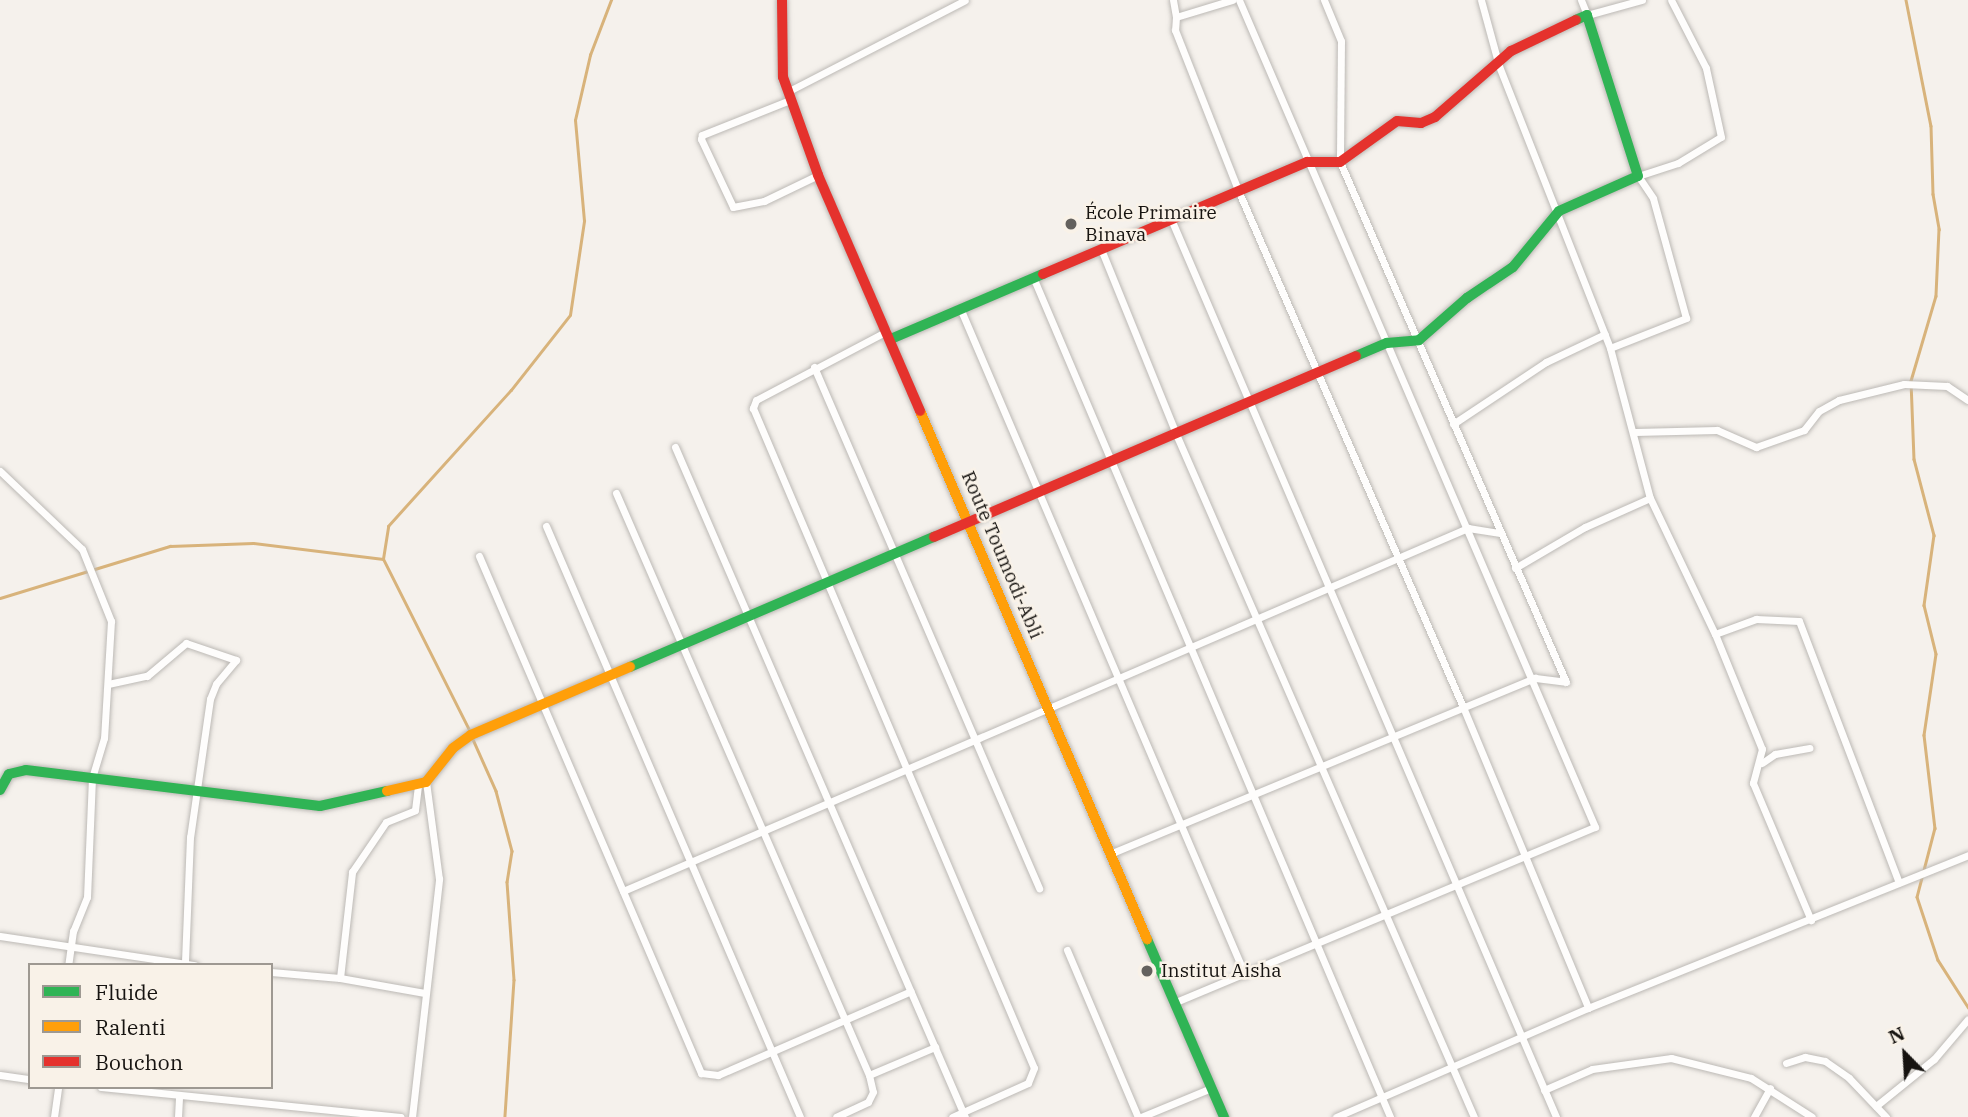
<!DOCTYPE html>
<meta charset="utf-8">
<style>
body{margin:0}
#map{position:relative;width:1968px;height:1117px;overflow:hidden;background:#f5f1ec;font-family:"IBM Plex Serif",serif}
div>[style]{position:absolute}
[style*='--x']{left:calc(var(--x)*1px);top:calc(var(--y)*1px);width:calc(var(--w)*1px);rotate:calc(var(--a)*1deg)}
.stream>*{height:2.5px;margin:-1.25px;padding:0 1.25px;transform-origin:1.25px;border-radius:1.25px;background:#d8b37b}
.roads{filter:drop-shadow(0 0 2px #bcb9b5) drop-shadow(0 0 2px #bcb9b5)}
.street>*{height:7px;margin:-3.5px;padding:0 3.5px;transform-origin:3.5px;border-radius:3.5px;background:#fefdfc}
.fast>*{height:10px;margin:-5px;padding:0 5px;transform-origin:5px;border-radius:5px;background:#30b455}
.slow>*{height:10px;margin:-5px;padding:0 5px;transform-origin:5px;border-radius:5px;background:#ff9f0a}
.jam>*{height:10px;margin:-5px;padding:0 5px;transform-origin:5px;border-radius:5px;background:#e5322d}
.dots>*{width:19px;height:19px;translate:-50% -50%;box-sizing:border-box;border:4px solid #f9f2e8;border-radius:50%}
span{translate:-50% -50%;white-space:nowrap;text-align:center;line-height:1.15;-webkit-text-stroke:5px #f9f2e8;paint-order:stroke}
.poi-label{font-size:19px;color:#161310}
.left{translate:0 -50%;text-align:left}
.street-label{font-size:19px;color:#161310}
.legend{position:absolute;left:28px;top:963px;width:245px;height:126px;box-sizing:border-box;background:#f9f2e8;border:2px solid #9e9992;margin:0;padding:9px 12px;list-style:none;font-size:21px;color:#161310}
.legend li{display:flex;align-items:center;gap:14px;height:35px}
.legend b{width:35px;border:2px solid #9e9992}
.north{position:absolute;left:1870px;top:1019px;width:70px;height:70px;-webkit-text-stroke:5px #f9f2e8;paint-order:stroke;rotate:336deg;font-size:19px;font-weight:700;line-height:28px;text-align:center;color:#161310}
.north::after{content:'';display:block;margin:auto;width:24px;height:32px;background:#161310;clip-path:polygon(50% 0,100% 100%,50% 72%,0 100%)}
</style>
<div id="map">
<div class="stream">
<i style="--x:1906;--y:0;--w:128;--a:78.8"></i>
<i style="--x:1931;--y:126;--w:68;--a:88.3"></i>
<i style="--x:1933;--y:194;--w:36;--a:80"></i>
<i style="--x:1939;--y:229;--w:67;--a:92.6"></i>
<i style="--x:1936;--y:296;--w:89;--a:106.4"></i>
<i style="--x:1911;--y:381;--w:78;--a:87.8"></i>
<i style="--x:1914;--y:459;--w:79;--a:75.3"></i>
<i style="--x:1934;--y:535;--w:71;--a:98.1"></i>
<i style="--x:1924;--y:605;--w:50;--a:76.2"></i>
<i style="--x:1936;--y:654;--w:82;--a:98.4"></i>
<i style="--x:1924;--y:735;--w:94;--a:83.3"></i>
<i style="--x:1935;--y:828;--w:71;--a:104.6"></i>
<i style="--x:1917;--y:897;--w:66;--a:71.6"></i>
<i style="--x:1938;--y:960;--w:56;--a:57.4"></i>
<i style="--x:0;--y:598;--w:178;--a:-17"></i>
<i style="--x:170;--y:546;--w:83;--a:-2.1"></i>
<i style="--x:253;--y:543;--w:131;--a:7"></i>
<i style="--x:469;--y:730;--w:191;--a:-116.7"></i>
<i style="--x:383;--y:559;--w:33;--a:-81"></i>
<i style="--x:388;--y:526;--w:183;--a:-47.9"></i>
<i style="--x:511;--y:390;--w:95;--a:-51.8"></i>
<i style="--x:570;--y:315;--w:95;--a:-81.5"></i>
<i style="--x:584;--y:221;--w:101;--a:-95.1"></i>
<i style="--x:575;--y:120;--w:67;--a:-77"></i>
<i style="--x:590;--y:55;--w:59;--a:-69.1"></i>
<i style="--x:472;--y:737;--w:59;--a:66"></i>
<i style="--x:496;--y:791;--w:62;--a:75.1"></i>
<i style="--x:512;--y:851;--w:31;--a:99"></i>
<i style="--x:507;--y:882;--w:98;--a:85.9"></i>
<i style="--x:514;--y:980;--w:137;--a:93.8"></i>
</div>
<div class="roads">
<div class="street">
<i style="--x:1173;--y:0;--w:17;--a:80"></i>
<i style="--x:1176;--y:17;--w:59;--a:-16.9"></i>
<i style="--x:1324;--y:0;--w:44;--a:67.5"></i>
<i style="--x:1341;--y:41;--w:121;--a:90.5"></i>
<i style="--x:1340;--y:162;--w:567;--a:66.51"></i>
<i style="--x:1481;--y:0;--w:68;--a:74.7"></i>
<i style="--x:1499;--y:66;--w:303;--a:68.5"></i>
<i style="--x:1610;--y:348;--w:155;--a:75.1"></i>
<i style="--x:1650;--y:498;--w:151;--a:64.5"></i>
<i style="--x:1715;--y:634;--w:124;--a:67.8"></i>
<i style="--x:1762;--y:749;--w:35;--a:105"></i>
<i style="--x:1753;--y:783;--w:149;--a:67.1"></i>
<i style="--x:1581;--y:0;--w:16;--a:68"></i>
<i style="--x:1587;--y:15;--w:57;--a:-15.3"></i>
<i style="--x:1176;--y:17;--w:13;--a:94"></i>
<i style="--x:1175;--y:30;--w:172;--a:68.5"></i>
<i style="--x:1238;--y:190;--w:564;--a:66.48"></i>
<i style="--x:1463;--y:707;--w:326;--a:67.4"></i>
<i style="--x:787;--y:92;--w:200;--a:-27.3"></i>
<i style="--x:790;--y:100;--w:95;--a:158.3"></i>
<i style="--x:702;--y:135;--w:4;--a:104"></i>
<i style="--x:701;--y:139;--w:75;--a:64.8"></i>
<i style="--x:733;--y:207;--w:32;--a:-11"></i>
<i style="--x:764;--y:201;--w:60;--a:-25.7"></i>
<i style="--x:1171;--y:219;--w:977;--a:66.79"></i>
<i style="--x:1101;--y:249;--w:200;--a:67.9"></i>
<i style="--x:1176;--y:434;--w:745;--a:66.43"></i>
<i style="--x:1033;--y:277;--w:913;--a:66.97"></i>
<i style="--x:960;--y:308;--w:725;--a:66.86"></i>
<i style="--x:887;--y:331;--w:148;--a:152.2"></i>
<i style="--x:756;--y:400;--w:9;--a:111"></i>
<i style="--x:753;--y:408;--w:717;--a:66.94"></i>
<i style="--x:1034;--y:1068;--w:16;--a:112"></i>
<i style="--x:1028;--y:1083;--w:83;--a:155.9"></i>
<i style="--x:1610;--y:348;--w:82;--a:-21.5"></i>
<i style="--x:1686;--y:318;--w:124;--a:-105.4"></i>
<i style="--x:1653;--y:198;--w:27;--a:-124"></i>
<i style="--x:1638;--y:176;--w:42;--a:-18"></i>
<i style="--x:1678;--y:163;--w:50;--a:-31.2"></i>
<i style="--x:1721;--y:137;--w:71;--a:-102.3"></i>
<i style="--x:1706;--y:68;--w:76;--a:-117.2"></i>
<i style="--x:814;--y:367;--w:568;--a:66.64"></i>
<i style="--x:1453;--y:424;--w:112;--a:-33.7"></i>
<i style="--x:1546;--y:362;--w:65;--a:-25.4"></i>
<i style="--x:1635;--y:432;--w:82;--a:-1.4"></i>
<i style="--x:1717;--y:430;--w:43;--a:23.6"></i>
<i style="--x:1756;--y:447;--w:51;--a:-19.5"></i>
<i style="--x:1804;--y:430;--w:24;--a:-52"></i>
<i style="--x:1819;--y:411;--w:23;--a:-29"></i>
<i style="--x:1839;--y:400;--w:67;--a:-13.8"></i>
<i style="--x:1904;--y:384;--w:43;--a:2.7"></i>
<i style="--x:1947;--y:386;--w:25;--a:34"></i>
<i style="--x:675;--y:447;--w:730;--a:66.6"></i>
<i style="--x:0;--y:471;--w:113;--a:43.6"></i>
<i style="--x:82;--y:549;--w:78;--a:68.1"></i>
<i style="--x:111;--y:621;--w:117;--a:93.4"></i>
<i style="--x:104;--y:738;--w:42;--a:106.7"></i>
<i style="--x:92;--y:778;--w:119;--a:92.4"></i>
<i style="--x:87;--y:897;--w:37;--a:112"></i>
<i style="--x:73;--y:931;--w:34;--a:98"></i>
<i style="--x:616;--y:493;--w:635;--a:66.51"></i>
<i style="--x:869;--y:1075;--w:17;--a:77"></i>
<i style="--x:873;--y:1092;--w:11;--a:117"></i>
<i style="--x:868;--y:1102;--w:35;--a:155"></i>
<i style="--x:546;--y:526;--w:643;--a:66.74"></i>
<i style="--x:479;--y:556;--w:563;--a:66.76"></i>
<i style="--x:701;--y:1073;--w:17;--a:7"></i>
<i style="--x:718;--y:1075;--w:210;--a:-23.5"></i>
<i style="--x:1515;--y:568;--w:81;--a:-30.4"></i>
<i style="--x:1585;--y:527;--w:71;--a:-24"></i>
<i style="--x:1715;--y:634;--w:44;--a:-20.1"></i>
<i style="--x:1756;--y:619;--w:43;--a:2.7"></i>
<i style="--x:1799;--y:621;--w:280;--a:69.1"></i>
<i style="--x:108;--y:684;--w:40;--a:-12"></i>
<i style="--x:147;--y:676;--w:51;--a:-40.2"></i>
<i style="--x:186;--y:643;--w:53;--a:18.8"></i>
<i style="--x:236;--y:660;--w:31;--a:130"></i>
<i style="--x:216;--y:684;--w:16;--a:112"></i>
<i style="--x:210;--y:699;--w:139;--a:98.2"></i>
<i style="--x:190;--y:837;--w:126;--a:92.3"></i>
<i style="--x:1762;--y:763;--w:16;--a:-35"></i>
<i style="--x:1775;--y:754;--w:35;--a:-10"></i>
<i style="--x:1112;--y:853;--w:458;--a:-22.5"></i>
<i style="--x:1535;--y:678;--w:31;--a:7"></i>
<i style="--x:623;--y:891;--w:920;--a:-23.25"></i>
<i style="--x:1468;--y:528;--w:31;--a:9"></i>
<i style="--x:0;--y:936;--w:197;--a:8.5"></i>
<i style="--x:1067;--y:950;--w:181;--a:67"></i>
<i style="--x:271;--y:972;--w:69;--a:5"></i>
<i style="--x:340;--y:978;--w:86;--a:10"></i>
<i style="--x:340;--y:978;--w:107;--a:-83.5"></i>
<i style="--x:352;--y:872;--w:60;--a:-55.8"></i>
<i style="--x:386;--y:822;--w:31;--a:-22"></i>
<i style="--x:415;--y:810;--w:26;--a:-83"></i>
<i style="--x:1176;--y:1002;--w:454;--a:-22.7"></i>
<i style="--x:1595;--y:827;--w:900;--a:-113.29"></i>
<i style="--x:1786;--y:1063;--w:20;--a:-18"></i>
<i style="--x:1805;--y:1057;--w:20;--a:11"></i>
<i style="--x:1825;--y:1061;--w:29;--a:35"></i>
<i style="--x:1849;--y:1078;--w:54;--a:46.5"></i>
<i style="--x:0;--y:1075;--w:30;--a:8"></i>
<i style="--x:869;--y:1075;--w:72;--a:-23"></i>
<i style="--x:101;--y:1087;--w:301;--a:5.7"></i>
<i style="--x:1544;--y:1090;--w:52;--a:-23.6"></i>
<i style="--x:1592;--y:1069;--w:80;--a:-7.9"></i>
<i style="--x:1671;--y:1058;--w:82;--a:14"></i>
<i style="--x:1751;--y:1078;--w:72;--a:32.6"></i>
<i style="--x:1876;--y:1106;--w:75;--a:-39"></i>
<i style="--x:1934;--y:1059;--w:52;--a:-49.6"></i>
<i style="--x:54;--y:1117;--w:30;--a:-82"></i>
<i style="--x:178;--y:1117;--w:22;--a:-87"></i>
<i style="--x:412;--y:1117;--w:240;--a:-83.5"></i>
<i style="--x:439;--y:879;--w:98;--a:-97.6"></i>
<i style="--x:1141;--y:1117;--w:76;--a:-22.5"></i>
<i style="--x:1336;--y:1117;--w:275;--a:-23.4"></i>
<i style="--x:1588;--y:1008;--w:410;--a:-21.9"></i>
<i style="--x:1754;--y:1117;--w:33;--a:-61"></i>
</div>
<div class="fast">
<i style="--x:891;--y:339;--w:165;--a:-23.2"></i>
<i style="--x:1356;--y:356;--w:34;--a:-23"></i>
<i style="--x:1387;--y:343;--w:32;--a:-5"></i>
<i style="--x:1419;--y:340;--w:64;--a:-41.2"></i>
<i style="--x:1467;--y:298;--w:55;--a:-34"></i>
<i style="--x:1513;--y:267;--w:72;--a:-50.6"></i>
<i style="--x:1559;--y:211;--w:86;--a:-23.9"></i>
<i style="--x:1638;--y:176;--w:169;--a:-107.6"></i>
<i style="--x:1587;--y:15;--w:12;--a:156"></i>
<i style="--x:630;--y:667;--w:331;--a:-23.2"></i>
<i style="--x:0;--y:790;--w:18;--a:-61"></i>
<i style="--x:9;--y:774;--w:17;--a:-13"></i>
<i style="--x:26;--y:770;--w:296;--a:7"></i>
<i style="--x:320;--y:806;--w:69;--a:-12.6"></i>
<i style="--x:1147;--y:939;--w:194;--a:66.6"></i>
</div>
<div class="slow">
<i style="--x:920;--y:411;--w:575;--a:66.74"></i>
<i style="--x:387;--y:791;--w:40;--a:-13"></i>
<i style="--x:426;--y:782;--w:43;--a:-51.5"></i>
<i style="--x:453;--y:748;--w:22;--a:-36"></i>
<i style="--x:471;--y:735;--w:173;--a:-23.2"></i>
</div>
<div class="jam">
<i style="--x:782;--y:0;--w:77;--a:89.3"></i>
<i style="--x:783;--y:77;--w:104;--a:70.3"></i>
<i style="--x:818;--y:175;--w:257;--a:66.6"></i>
<i style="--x:1043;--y:274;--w:287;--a:-23"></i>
<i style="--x:1307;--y:162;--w:33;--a:0"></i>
<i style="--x:1340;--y:162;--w:70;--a:-35.7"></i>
<i style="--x:1397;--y:121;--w:24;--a:5"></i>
<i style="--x:1421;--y:123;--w:15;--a:-23"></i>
<i style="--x:1435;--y:117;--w:101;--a:-41"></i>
<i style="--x:1511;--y:51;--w:72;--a:-25.5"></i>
<i style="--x:934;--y:537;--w:459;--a:-23.2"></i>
</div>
</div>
<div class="dots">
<i style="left:1071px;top:224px;background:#64615d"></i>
<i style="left:1147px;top:971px;background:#64615d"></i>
</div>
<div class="poi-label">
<span class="left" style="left:1085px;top:224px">École Primaire<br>Binava</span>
<span class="left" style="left:1161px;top:971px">Institut Aisha</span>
</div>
<div class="street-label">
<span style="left:1002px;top:555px;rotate:67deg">Route Toumodi-Abli</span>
</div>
<ul class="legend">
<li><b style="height:9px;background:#30b455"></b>Fluide</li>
<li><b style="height:9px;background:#ff9f0a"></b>Ralenti</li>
<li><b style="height:9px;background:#e5322d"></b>Bouchon</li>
</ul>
<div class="north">N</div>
</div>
